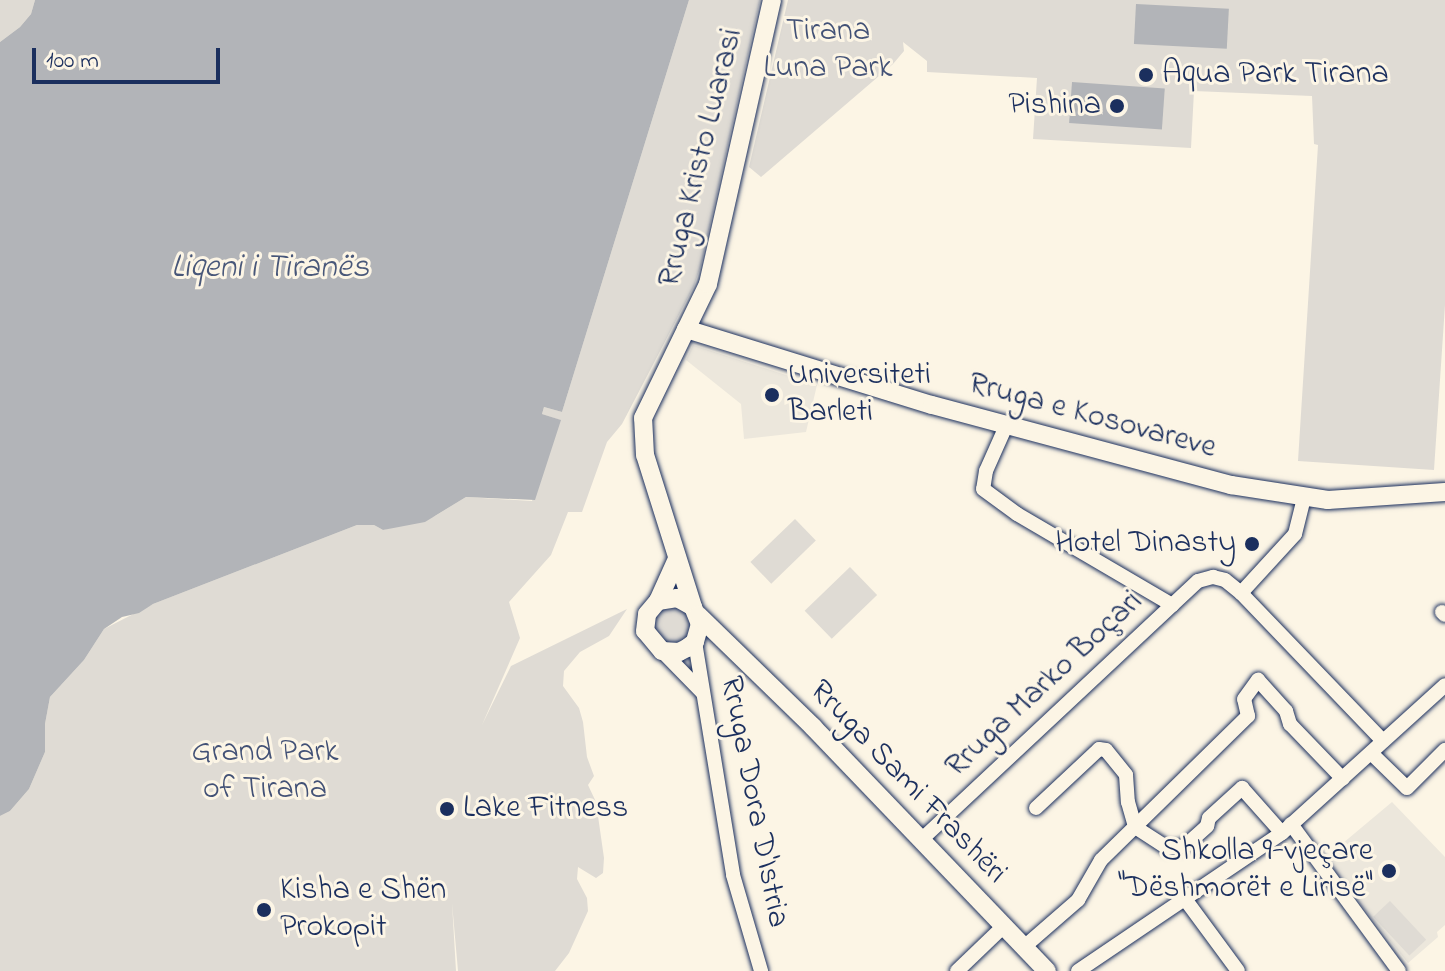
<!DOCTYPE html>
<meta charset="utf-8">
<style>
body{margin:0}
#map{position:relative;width:1445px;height:971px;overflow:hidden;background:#fcf5e5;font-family:"Indie Flower",sans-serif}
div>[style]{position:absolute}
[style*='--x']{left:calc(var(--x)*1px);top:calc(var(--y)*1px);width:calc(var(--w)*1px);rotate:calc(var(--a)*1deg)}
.built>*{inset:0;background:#ece7dc}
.green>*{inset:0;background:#dfdbd4;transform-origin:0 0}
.round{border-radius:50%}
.water>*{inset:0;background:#b2b4b8;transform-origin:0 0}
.roads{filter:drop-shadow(0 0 2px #1b2f5e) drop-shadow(0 0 2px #1b2f5e)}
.street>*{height:14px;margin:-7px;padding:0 7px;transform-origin:7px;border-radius:7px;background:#fcf5e5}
.secondary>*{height:18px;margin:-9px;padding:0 9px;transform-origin:9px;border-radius:9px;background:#fcf5e5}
.dots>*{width:22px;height:22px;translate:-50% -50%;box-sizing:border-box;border:4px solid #fcf5e5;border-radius:50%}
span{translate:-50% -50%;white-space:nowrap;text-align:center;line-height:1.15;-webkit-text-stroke:6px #fcf5e5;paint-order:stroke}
.park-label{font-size:32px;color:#425176}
.poi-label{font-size:32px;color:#1b2f5e}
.left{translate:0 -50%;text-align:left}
.right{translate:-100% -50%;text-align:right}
.street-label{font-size:32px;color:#1b2f5e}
.water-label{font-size:34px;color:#485779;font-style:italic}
.scale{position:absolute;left:32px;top:48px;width:188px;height:36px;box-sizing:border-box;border:4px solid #1b2f5e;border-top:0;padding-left:10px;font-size:24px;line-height:28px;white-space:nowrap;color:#1b2f5e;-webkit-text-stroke:6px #fcf5e5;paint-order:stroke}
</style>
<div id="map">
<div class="built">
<i style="clip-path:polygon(693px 345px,817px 385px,806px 432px,744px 439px,741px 404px,686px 360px)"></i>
<i style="clip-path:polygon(1392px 802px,1445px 857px,1445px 925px,1437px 932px,1438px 937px,1408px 963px,1324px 859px)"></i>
</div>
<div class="green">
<i style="clip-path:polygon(0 0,35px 0,31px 14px,20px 27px,0 42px)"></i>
<i style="clip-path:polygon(689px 0,760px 0,701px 265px,694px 286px,622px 424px,607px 442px,582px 512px,568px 512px,551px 555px,509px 602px,520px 638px,482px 725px,511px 666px,627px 609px,609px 636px,580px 652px,564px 671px,563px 686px,579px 708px,583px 722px,587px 757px,594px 776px,588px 785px,596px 802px,604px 858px,603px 873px,596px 878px,578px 867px,577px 879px,587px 898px,588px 911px,569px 953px,555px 971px,458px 971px,452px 903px,456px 971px,0 971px,0 816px,10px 811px,29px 789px,45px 752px,45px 724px,50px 697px,84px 660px,104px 629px,153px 604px,357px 525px,374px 525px,383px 530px,435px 516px,466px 497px,532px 501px,560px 420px,542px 414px,544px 407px,562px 412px)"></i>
<i style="clip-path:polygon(788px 0,1445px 0,1445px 305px,1434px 470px,1298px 461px,1318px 145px,1314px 144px,1312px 96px,1194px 91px,1191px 148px,1033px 139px,1037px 78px,927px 72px,927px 61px,903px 42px,904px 51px,893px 64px,761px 177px,749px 167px)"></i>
<i style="left:795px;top:519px;width:30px;height:62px;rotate:46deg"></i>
<i style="left:850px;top:567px;width:39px;height:63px;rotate:46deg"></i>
<i class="round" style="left:655px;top:607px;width:36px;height:36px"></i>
<i style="left:1390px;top:901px;width:53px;height:23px;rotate:47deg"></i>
</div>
<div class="water">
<i style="clip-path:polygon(35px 0,689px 0,562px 412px,544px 407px,542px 414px,561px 420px,535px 500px,466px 497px,425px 522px,383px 530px,374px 525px,357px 525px,153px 604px,139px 613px,122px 617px,104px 629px,84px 660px,50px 697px,45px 724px,45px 752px,29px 789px,10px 811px,0 816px,0 42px,20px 27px,31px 14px)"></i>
<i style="left:1136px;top:4px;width:93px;height:40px;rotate:3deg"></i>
<i style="left:1072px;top:82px;width:93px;height:41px;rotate:4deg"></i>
</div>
<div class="roads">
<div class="street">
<i style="--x:1006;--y:426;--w:49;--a:114"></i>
<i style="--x:986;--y:471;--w:18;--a:99"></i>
<i style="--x:983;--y:489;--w:42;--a:36.3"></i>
<i style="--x:1017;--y:514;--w:180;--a:30.4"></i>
<i style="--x:1241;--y:593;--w:80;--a:-47.5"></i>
<i style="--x:1295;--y:534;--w:36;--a:-76"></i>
<i style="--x:1442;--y:612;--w:4;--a:45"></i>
<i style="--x:695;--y:642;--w:236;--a:80.7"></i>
<i style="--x:733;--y:875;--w:100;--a:73.7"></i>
<i style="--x:662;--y:651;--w:57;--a:45.7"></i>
<i style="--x:1371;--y:753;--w:50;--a:44.2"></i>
<i style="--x:1407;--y:788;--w:54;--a:-45"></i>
<i style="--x:1036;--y:808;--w:86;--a:-43.1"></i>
<i style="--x:1099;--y:749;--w:7;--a:8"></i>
<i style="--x:1106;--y:750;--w:32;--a:51"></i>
<i style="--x:1126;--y:775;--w:27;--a:86"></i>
<i style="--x:1128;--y:802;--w:26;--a:74"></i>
<i style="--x:1135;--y:827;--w:38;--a:33"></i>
<i style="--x:1167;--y:848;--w:18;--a:-6"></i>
<i style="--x:1185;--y:846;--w:30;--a:-42"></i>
<i style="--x:1207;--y:826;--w:8;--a:-76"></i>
<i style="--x:1209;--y:818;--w:45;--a:-42.3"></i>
<i style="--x:1242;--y:788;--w:60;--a:48.4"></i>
<i style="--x:1291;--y:824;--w:182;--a:53.7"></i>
<i style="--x:921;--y:840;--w:379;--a:-43.1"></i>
<i style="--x:1198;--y:581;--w:16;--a:-15"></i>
<i style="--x:1213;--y:577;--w:12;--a:14"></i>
<i style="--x:1225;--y:580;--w:21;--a:39"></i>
<i style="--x:1241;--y:593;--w:205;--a:46.2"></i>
<i style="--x:1185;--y:899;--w:89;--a:53.6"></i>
<i style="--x:1024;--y:947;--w:72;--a:-41"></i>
<i style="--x:1078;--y:900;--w:46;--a:-60.1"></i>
<i style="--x:1101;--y:860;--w:206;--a:-44.4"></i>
<i style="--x:1248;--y:716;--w:17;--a:-103"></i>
<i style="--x:1244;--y:699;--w:24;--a:-54"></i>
<i style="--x:1258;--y:680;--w:42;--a:47.9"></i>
<i style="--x:1286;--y:711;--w:14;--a:73"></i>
<i style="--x:1290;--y:724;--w:76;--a:46.1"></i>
<i style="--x:957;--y:971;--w:65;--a:-43.8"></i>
<i style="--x:1078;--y:971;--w:246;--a:-34.1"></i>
<i style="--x:1282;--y:833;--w:220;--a:-42.2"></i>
</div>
<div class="secondary">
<i style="--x:686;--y:329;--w:257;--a:17.2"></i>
<i style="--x:932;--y:405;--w:310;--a:15"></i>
<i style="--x:1231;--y:485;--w:98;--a:8.8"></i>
<i style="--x:1328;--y:500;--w:117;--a:-3.9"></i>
<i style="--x:658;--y:601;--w:19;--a:-9"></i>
<i style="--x:677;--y:598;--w:18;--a:29"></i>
<i style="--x:693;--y:607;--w:18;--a:68"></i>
<i style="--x:700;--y:624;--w:19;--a:106"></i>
<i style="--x:695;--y:642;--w:10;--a:143"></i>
<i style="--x:687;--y:648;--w:9;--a:153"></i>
<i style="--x:679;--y:652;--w:17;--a:-177"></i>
<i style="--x:662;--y:651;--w:26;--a:-130"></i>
<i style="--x:645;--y:631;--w:17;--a:-83"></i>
<i style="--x:647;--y:614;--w:17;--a:-50"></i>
<i style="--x:658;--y:601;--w:46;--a:-65.7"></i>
<i style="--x:693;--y:607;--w:159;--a:-107.5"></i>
<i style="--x:645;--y:455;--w:37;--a:-93"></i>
<i style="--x:643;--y:418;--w:149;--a:-64.1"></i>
<i style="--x:708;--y:284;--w:291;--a:-77.3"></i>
<i style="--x:698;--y:615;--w:161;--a:44.2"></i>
<i style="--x:813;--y:727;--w:338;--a:46.2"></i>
</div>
</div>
<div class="dots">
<i style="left:1146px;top:75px;background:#1b2f5e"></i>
<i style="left:1117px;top:106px;background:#1b2f5e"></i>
<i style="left:772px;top:395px;background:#1b2f5e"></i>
<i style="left:1252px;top:544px;background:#1b2f5e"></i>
<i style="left:447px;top:809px;background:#1b2f5e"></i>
<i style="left:1389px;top:871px;background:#1b2f5e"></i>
<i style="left:264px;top:910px;background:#1b2f5e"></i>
</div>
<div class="park-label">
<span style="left:828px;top:51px">Tirana<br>Luna Park</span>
<span style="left:265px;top:772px">Grand Park<br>of Tirana</span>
</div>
<div class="poi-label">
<span class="left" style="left:1162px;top:75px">Aqua Park Tirana</span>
<span class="right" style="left:1101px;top:106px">Pishina</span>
<span class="left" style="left:788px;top:395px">Universiteti<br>Barleti</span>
<span class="right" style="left:1236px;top:544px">Hotel Dinasty</span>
<span class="left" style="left:463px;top:809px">Lake Fitness</span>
<span class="right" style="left:1373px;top:871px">Shkolla 9-vjeçare<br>"Dëshmorët e Lirisë"</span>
<span class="left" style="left:280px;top:910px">Kisha e Shën<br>Prokopit</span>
</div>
<div class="street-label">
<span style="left:702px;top:158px;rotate:-76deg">Rruga Kristo Luarasi</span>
<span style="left:1092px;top:417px;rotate:15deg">Rruga e Kosovareve</span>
<span style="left:1045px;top:685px;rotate:-43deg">Rruga Marko Boçari</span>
<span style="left:907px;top:783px;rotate:46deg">Rruga Sami Frashëri</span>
<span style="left:753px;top:802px;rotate:79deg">Rruga Dora D'Istria</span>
</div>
<div class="water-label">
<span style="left:270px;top:269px">Liqeni i Tiranës</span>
</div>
<div class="scale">100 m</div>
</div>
